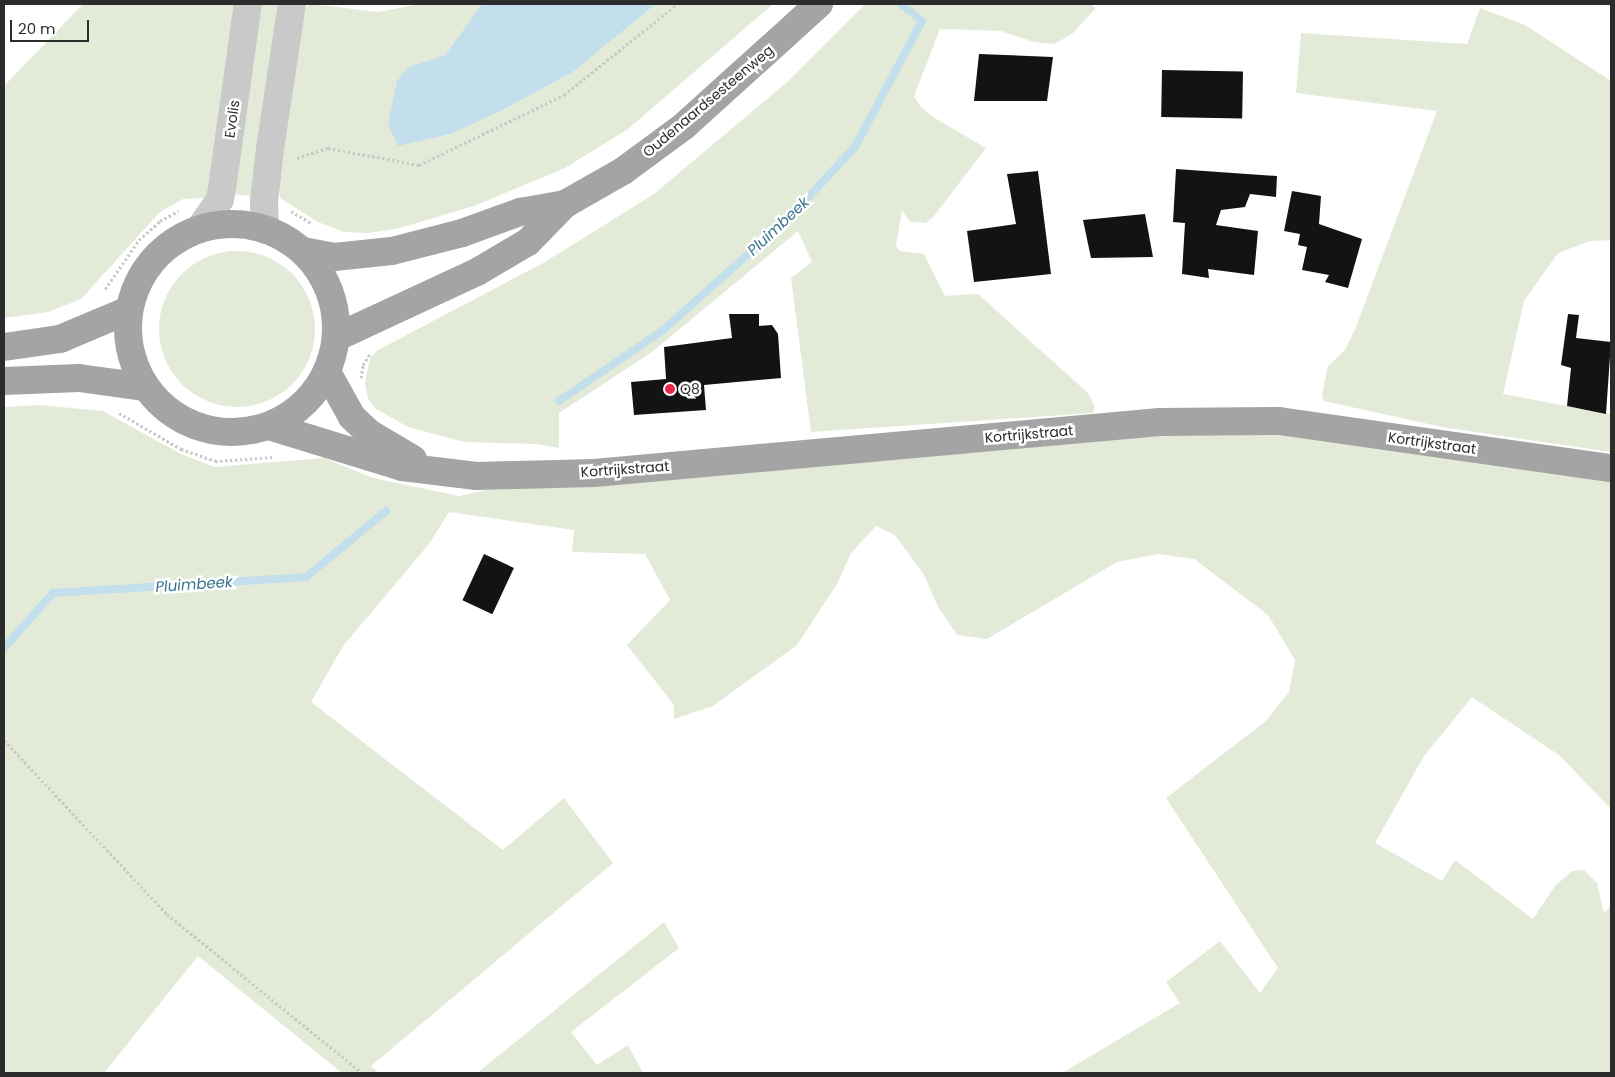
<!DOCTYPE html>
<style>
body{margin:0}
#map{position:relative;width:1615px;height:1077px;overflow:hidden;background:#fff;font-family:Poppins,sans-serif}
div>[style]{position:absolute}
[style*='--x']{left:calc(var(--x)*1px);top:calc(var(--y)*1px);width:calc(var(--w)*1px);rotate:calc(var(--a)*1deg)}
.green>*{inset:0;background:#e4ead8}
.round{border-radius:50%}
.water>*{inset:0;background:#c3dfeb}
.stream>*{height:8px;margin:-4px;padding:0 4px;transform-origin:4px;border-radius:4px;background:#c3dfeb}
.building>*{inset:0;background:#131313;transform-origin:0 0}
.path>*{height:3px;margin-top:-1.5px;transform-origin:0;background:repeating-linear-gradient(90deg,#c9c9c9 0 2.5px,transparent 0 5px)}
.minor>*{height:28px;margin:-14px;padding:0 14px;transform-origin:14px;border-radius:14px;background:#c9c9c9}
.major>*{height:28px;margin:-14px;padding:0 14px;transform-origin:14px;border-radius:14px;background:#a4a4a4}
.major>.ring{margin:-14px;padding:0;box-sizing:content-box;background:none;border:28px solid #a4a4a4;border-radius:50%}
.dots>*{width:14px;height:14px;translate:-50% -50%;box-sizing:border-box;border:2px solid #fff;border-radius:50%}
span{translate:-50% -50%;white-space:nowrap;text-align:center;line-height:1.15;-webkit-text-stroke:5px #fff;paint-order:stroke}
.street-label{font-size:14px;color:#2c2c2c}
.poi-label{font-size:14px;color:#2c2c2c}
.left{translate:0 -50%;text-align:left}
.water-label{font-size:15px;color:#38758f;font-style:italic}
.frame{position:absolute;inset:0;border:5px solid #2c2c2c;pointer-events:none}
.scale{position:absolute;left:10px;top:20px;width:79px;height:22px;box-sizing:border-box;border:2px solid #2c2c2c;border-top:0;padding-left:6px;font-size:15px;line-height:18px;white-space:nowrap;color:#2c2c2c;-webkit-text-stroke:4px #fff;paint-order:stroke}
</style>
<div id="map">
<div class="green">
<i style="clip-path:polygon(83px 4px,240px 4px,206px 198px,183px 199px,160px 212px,81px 299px,48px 312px,4px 318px,4px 86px)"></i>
<i style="clip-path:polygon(258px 4px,282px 4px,252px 196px,232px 194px)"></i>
<i style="clip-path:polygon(310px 4px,379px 12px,418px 4px,482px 4px,445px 55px,408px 67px,505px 109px,573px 72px,656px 4px,773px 4px,628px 129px,565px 168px,474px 206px,396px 229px,367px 233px,344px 232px,318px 222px,280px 198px,278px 180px,302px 12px)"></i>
<i style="clip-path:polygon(865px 4px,1090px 4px,1096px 8px,1072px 34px,1054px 44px,1034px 42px,1001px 31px,940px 29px,914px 96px,920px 106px,933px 117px,986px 148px,934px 216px,926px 223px,910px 222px,902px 210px,896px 246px,900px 251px,924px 254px,945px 296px,978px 294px,1088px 393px,1095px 406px,1093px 413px,811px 432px,791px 278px,812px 262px,798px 231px,652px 352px,559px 413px,559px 448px,537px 444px,464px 442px,408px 427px,376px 409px,368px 399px,365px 383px,370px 358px,378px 350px,545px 262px,654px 194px,786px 83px)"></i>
<i style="clip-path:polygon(1480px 8px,1525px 25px,1611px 81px,1611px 240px,1590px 241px,1558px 253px,1524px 301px,1503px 394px,1611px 414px,1611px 452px,1442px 427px,1324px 401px,1322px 395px,1328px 366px,1345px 350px,1356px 327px,1437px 111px,1296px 93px,1301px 33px,1467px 44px)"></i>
<i class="round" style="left:159px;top:251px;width:156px;height:156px"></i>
<i style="clip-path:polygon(39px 405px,103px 411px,179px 453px,214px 467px,324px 458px,373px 478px,459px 496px,499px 487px,1166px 430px,1296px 430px,1611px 477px,1611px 809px,1559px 755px,1472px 697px,1424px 756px,1375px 843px,1442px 881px,1455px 860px,1533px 919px,1555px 886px,1572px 871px,1584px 870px,1597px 883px,1604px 913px,1611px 906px,1611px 1073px,1062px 1073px,1180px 1003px,1166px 982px,1220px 941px,1260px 993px,1278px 968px,1166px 798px,1266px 721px,1289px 692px,1295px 660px,1268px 615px,1194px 559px,1158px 554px,1117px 562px,987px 639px,957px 635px,937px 605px,924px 575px,895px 535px,876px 526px,851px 553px,837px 584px,797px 645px,713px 706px,674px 719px,674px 705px,627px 645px,670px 600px,645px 554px,572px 552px,574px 530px,449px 512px,429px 544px,343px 646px,311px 702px,503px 850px,564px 798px,613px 863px,371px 1066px,379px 1073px,342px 1073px,198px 956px,104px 1073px,4px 1073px,4px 407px)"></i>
<i style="clip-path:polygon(664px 922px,679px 948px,571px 1032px,597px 1065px,628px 1045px,643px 1073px,477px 1073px)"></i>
</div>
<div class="water">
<i style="clip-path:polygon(482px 4px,656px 4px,573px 72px,505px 109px,450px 134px,398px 146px,388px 124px,397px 81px,408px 67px,445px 55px)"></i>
</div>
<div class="stream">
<i style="--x:559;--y:401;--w:125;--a:-34.2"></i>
<i style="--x:662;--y:331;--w:173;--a:-41.7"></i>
<i style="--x:791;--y:216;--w:94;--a:-47.2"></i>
<i style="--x:855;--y:147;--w:143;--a:-62"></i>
<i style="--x:922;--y:21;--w:27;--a:-141"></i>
<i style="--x:4;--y:648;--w:74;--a:-48.3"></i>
<i style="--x:53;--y:593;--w:254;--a:-3.6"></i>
<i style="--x:306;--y:577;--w:104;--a:-39.5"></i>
</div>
<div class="building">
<i style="clip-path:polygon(979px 54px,1053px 57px,1047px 101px,974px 101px)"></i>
<i style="left:1162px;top:70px;width:81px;height:47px;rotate:1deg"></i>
<i style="clip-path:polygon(1176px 169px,1277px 176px,1276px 197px,1250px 194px,1245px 207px,1221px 210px,1216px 225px,1258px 231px,1254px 275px,1208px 269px,1209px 278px,1182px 274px,1185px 223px,1173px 222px)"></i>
<i style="clip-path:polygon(1038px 171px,1051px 274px,974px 282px,967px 231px,1016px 224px,1007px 174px)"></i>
<i style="clip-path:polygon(1292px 191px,1321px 196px,1319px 224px,1362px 239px,1348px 288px,1325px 282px,1329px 275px,1302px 270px,1307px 247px,1298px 245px,1300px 234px,1284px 231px)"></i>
<i style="clip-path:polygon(1145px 214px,1153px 257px,1091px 258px,1083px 220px)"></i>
<i style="clip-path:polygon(729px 314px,759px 314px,759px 326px,772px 325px,778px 334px,781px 378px,704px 385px,706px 410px,634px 415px,631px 382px,666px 379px,664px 347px,732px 338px)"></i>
<i style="clip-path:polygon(1568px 314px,1579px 315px,1576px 338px,1611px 342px,1606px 414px,1567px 406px,1571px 368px,1561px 365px)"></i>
<i style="left:484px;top:554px;width:33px;height:51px;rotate:25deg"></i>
</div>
<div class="path">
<i style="--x:297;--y:158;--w:33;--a:-18"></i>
<i style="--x:328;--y:148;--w:93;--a:10.6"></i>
<i style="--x:419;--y:165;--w:161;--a:-25.8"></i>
<i style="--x:564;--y:95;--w:145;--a:-38.8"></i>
<i style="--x:291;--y:211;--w:23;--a:31"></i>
<i style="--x:105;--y:289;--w:60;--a:-55.2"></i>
<i style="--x:139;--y:240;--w:28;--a:-42"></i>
<i style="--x:160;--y:221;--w:21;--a:-29"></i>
<i style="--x:361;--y:378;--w:13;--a:-81"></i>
<i style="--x:363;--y:365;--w:15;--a:-58"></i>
<i style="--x:119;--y:413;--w:72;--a:30.1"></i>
<i style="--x:181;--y:449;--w:36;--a:19"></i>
<i style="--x:215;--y:461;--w:58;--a:-3.9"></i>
<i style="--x:4;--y:740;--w:238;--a:46.9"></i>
<i style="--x:167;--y:914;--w:252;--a:39.2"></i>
</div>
<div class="minor">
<i style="--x:200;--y:228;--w:35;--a:-55"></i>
<i style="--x:220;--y:199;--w:11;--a:-80"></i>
<i style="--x:222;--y:188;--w:186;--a:-82"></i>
<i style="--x:265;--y:230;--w:29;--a:-92"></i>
<i style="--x:264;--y:201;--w:52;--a:-83.4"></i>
<i style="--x:270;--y:149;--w:147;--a:-81.4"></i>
</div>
<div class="major">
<i class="ring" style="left:128px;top:224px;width:180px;height:180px"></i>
<i style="--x:303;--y:251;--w:32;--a:11"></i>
<i style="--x:334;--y:257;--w:58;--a:-5.9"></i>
<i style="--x:392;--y:251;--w:72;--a:-14.4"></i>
<i style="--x:462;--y:233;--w:62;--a:-19.9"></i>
<i style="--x:520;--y:212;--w:46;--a:-10.1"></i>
<i style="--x:337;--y:337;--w:154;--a:-24.9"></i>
<i style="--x:477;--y:272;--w:59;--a:-30.5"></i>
<i style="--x:528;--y:242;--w:53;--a:-45.8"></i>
<i style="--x:565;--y:204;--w:67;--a:-29.6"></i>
<i style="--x:623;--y:171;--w:76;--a:-36.4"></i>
<i style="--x:684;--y:126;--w:182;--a:-42.1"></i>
<i style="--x:4;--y:347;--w:57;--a:-8.1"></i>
<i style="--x:60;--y:339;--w:75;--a:-22.8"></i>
<i style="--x:327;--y:372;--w:51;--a:60.9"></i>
<i style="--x:352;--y:417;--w:23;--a:43"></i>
<i style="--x:369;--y:433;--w:51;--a:30.6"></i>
<i style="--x:4;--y:381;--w:75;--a:-2.3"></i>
<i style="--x:79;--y:378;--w:67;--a:7.8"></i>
<i style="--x:269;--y:426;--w:139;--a:17.1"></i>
<i style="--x:402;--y:467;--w:75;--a:6.9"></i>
<i style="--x:476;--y:476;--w:118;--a:-1.5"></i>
<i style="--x:594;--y:473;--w:568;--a:-5.15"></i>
<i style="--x:1160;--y:422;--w:119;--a:-0.5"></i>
<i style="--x:1279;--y:421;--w:335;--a:8.1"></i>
</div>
<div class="dots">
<i style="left:670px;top:389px;background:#ea2746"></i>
</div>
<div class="street-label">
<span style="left:708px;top:101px;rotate:-40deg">Oudenaardsesteenweg</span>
<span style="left:232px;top:119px;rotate:-82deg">Evolis</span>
<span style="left:1029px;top:434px;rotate:-5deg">Kortrijkstraat</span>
<span style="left:1432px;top:443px;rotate:8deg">Kortrijkstraat</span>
<span style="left:625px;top:469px;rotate:-4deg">Kortrijkstraat</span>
</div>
<div class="poi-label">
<span class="left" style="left:680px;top:389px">Q8</span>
</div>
<div class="water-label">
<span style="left:778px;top:226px;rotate:-43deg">Pluimbeek</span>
<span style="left:194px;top:584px;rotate:-4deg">Pluimbeek</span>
</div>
<div class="frame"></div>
<div class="scale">20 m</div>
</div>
